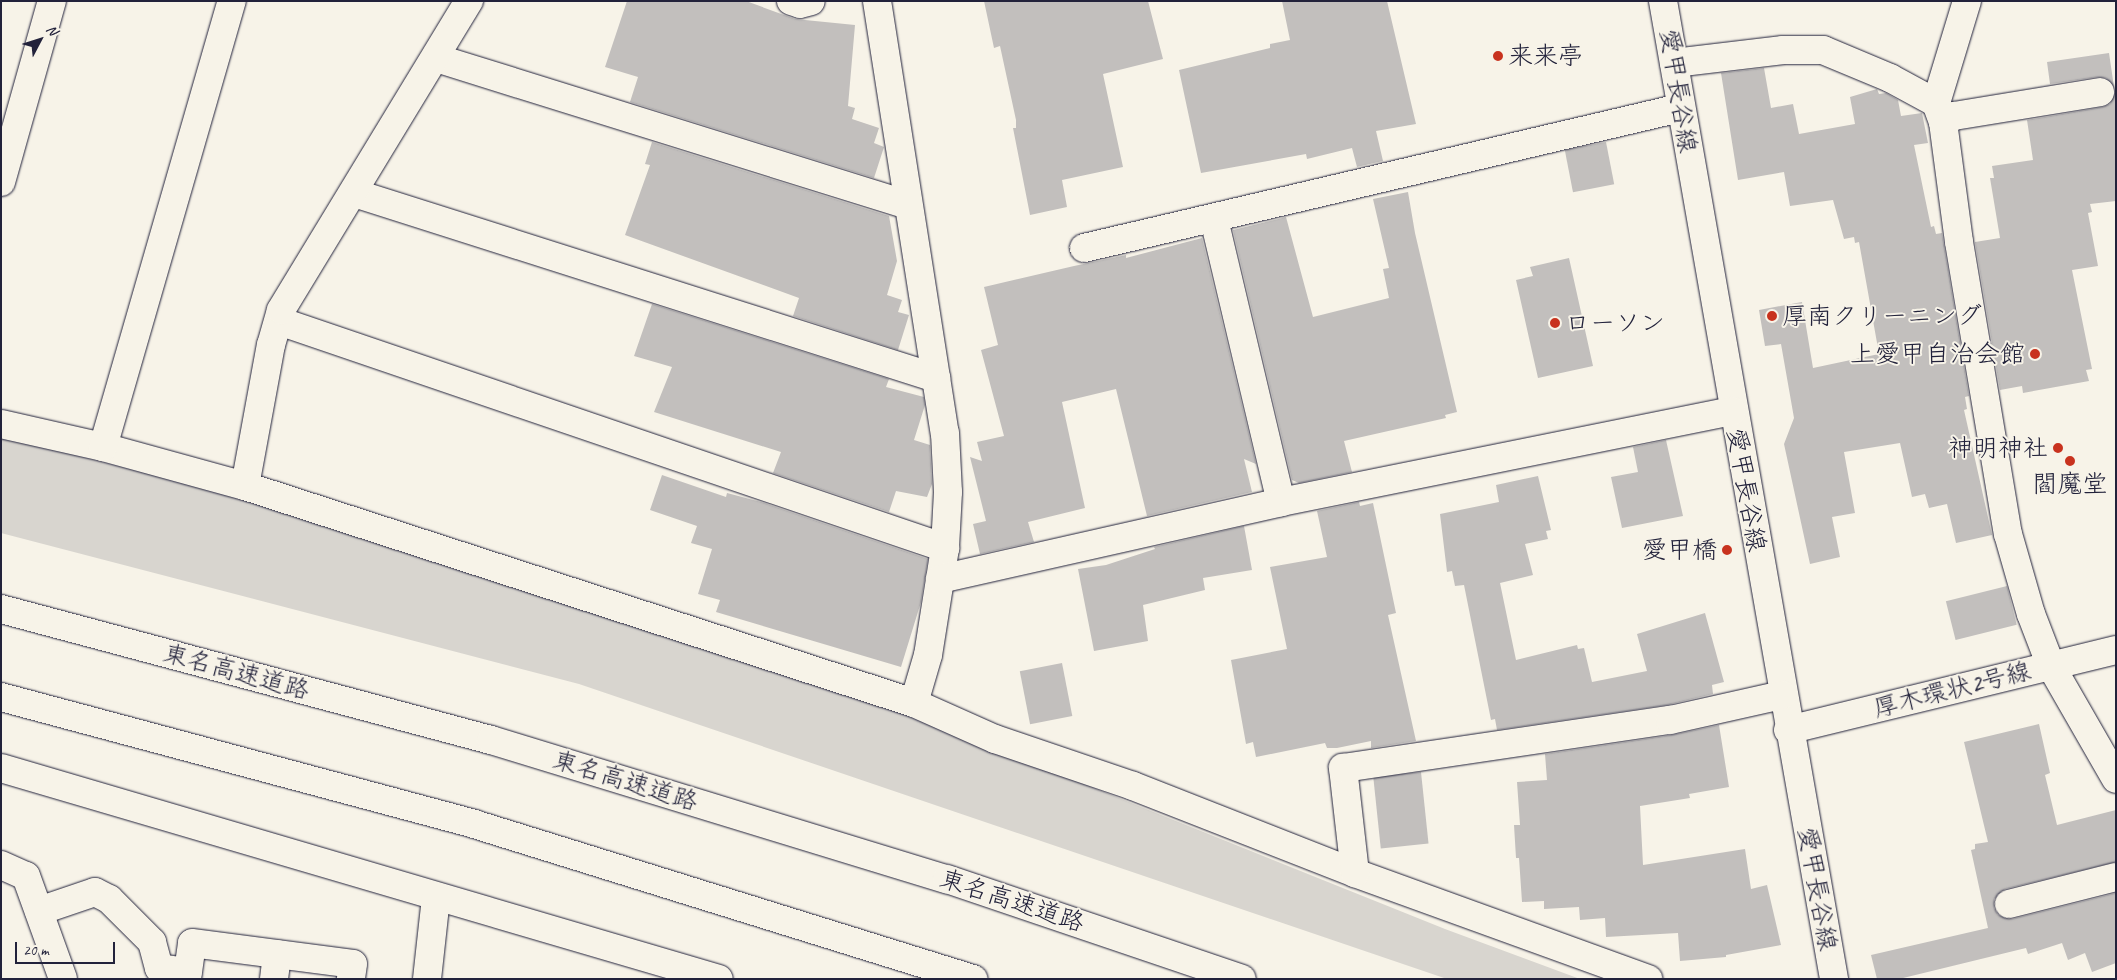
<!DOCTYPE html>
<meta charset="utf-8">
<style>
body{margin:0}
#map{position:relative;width:2117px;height:980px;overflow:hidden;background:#f7f3e8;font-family:Caveat,"Klee One",sans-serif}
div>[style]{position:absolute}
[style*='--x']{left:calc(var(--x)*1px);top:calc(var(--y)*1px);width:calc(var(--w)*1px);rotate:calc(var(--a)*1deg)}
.green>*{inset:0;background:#d8d5cf}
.building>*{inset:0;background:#c2bfbd;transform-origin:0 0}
.roads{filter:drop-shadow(0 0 1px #22223b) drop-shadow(0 0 1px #22223b)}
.minor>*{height:28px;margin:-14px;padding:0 14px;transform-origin:14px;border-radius:14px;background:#f7f3e8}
.highway>*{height:28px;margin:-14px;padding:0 14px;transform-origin:14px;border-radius:14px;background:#f7f3e8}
.dots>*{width:14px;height:14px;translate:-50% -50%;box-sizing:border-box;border:2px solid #f7f3e8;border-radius:50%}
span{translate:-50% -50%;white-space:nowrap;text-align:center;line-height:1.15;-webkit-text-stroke:4px #f7f3e8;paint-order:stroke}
.poi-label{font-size:25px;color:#22223b}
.left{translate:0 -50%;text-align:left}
.right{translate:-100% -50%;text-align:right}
.street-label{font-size:25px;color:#22223b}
.frame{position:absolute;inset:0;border:2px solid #22223b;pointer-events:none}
.north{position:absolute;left:15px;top:15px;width:50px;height:50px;-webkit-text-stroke:4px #f7f3e8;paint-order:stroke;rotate:50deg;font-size:14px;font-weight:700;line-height:20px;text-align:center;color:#22223b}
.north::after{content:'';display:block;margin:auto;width:18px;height:22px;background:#22223b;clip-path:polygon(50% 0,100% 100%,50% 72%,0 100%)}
.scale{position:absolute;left:15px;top:942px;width:100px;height:22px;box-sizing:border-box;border:2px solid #22223b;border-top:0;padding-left:6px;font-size:15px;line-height:18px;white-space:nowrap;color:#22223b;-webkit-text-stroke:4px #f7f3e8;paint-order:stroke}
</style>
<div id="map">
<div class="green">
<i style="clip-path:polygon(1px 436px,239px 497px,897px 709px,1445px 929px,1580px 979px,1447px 979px,579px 684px,1px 533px)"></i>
</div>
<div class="building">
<i style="clip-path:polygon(627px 1px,746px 1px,795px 19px,855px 25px,848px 106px,855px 108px,852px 119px,879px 128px,874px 143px,884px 147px,874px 178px,630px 102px,638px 77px,605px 67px)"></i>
<i style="clip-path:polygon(984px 1px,1148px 1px,1163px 59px,1103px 74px,1123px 167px,1062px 180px,1067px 207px,1030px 215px,1013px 128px,1016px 128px,1016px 120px,1000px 46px,994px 48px)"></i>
<i style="clip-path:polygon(1282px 1px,1387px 1px,1416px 124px,1376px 131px,1383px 161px,1357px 167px,1352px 148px,1307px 159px,1306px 154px,1201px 173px,1179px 70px,1270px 48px,1270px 44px,1290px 40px)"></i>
<i style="clip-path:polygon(2109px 53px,2114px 87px,2106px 78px,2098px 77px,2050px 84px,2047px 62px)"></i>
<i style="clip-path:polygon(1764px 68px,1771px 108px,1793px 104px,1799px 134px,1855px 124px,1850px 97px,1877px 89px,1879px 94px,1886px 93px,1898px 100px,1901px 116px,1922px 113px,1928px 143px,1914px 145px,1931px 227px,1934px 226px,1936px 234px,1942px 233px,1969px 396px,1965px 397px,1967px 409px,1964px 410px,1992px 535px,1956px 543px,1947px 504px,1929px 508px,1925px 494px,1912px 497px,1900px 443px,1844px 452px,1855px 513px,1832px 517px,1840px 557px,1810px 564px,1784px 444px,1794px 418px,1781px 344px,1765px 346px,1759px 310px,1802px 302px,1813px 368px,1879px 354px,1859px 242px,1855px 243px,1854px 237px,1844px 239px,1833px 200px,1790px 206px,1784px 172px,1738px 180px,1721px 73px)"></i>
<i style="clip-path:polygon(2115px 92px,2116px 201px,2090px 204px,2092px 212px,2088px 213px,2098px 266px,2072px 270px,2092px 369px,2086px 370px,2089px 381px,2023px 393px,2022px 386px,2000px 390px,1975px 242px,2000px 238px,1990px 178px,1994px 178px,1992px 166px,2033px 160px,2027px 120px,2103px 107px,2110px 104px)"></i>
<i style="clip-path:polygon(652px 142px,889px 216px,897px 261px,887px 295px,902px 300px,898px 312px,909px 315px,898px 350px,793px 316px,799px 298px,625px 235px,650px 165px,645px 164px)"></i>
<i style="left:1606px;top:142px;width:43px;height:42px;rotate:79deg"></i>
<i style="clip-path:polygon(1408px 192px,1415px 233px,1457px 412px,1445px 415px,1446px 418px,1344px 441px,1352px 472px,1299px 483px,1292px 480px,1233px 230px,1286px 217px,1313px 317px,1389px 298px,1383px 269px,1389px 268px,1373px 199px)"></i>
<i style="clip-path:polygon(1202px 238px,1256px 464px,1244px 459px,1252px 492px,1147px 516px,1116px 389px,1062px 402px,1085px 508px,1028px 522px,1034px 542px,980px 554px,973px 524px,986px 521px,970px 457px,982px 461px,977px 442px,1004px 436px,981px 350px,998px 345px,984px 287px,1074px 266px,1126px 255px,1126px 258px)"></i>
<i style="clip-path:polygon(1569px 258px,1593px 366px,1538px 378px,1516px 280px,1533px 276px,1530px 267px)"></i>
<i style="clip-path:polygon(652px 304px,889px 379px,886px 387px,924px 397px,925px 405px,914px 440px,930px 445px,932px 484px,927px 497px,896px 491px,889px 512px,773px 473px,781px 452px,654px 412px,672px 367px,634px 356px)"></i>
<i style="clip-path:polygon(1666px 440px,1683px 516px,1622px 528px,1611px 477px,1638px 472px,1633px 447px)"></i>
<i style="clip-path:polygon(662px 475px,726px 497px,727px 493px,761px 502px,928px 559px,921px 602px,901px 667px,716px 612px,720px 600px,698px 594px,712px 549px,691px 543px,697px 526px,650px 510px)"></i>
<i style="clip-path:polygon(1538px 476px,1551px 530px,1546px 531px,1548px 539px,1525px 544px,1533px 575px,1500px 583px,1516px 660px,1577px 645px,1578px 649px,1584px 648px,1592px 682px,1647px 671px,1637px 634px,1705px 613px,1724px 682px,1712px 685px,1713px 694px,1667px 705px,1497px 730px,1495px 719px,1491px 720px,1464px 585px,1455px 586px,1452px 571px,1447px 572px,1440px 514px,1499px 502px,1496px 485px)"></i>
<i style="clip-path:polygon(1359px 502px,1360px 506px,1373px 503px,1396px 613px,1388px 615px,1416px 741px,1371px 748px,1371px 741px,1337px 748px,1327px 748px,1325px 743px,1256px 757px,1253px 742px,1246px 744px,1231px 660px,1287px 649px,1270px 567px,1327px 557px,1317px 511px)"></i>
<i style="clip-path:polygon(1244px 526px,1252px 570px,1203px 578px,1205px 590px,1143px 605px,1148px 641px,1094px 651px,1078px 569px,1106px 565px,1155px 549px,1154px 547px)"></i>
<i style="left:2007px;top:586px;width:40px;height:63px;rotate:76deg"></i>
<i style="left:1062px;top:663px;width:54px;height:43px;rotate:79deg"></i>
<i style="clip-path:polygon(2039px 724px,2050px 773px,2045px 775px,2057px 825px,2116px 810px,2116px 862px,2005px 889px,1994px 899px,1994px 908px,1998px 915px,2012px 919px,2116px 893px,2116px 963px,2092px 972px,2085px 953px,2068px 960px,2062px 943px,2028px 954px,2026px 948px,1899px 979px,1877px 979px,1871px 955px,1988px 928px,1971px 850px,1975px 849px,1975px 844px,1988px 842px,1964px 742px)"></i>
<i style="clip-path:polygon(1719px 725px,1729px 787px,1689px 794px,1690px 798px,1640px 806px,1643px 865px,1745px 849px,1751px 889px,1767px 885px,1781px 945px,1726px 955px,1726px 957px,1680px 961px,1678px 933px,1606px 937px,1605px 918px,1580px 920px,1579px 907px,1544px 909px,1544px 901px,1522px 902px,1519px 858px,1516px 858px,1514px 825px,1520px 825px,1517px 782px,1547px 780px,1545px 754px,1672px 735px)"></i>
<i style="left:1421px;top:772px;width:72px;height:48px;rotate:84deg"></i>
</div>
<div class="roads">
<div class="minor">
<i style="--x:791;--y:1;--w:9;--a:18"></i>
<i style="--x:800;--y:4;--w:11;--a:-15"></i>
<i style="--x:877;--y:1;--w:437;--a:81.1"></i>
<i style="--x:945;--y:433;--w:59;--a:87.1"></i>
<i style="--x:948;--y:492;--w:56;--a:93.1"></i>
<i style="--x:945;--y:548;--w:108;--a:99"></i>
<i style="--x:928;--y:655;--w:50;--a:106.3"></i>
<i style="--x:1663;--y:1;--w:993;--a:80.08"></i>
<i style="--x:1967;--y:1;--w:107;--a:106.9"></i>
<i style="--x:1936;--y:103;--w:20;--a:70"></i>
<i style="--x:1943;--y:122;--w:121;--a:82.4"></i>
<i style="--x:1959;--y:242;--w:296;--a:80.5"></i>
<i style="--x:2008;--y:534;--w:83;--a:74"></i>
<i style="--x:2031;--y:614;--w:56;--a:69"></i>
<i style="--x:2051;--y:666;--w:130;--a:60.1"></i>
<i style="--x:436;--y:58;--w:493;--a:17.3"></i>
<i style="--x:1674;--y:63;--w:110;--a:-6.8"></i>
<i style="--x:1783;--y:50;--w:40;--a:0"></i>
<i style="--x:1823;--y:50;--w:73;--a:22.7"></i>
<i style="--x:1890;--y:78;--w:52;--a:28.5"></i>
<i style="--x:1943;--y:122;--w:13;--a:-29"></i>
<i style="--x:1954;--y:116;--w:148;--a:-9.3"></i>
<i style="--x:1;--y:182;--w:188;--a:-74.3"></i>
<i style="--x:354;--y:193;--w:611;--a:17.63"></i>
<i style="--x:1214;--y:219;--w:291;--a:76.7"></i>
<i style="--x:1084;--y:248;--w:612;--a:-13.22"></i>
<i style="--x:279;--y:321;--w:704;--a:18.82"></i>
<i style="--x:1;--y:424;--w:105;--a:12.7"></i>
<i style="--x:103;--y:447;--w:147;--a:15.4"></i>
<i style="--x:245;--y:486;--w:703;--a:17.97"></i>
<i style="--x:914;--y:703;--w:89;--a:24"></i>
<i style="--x:995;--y:739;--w:146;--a:18.8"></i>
<i style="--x:1133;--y:786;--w:238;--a:21.4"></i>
<i style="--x:1355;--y:873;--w:312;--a:19.9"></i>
<i style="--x:103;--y:447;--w:464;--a:-73.9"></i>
<i style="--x:245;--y:486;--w:143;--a:-79.6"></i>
<i style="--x:271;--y:345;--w:36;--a:-74"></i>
<i style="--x:281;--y:310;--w:362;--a:-58.7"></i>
<i style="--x:940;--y:579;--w:350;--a:-12.7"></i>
<i style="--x:1281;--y:502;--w:460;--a:-11.4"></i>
<i style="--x:1788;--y:730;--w:338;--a:-13.7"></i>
<i style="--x:1;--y:768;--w:748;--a:16.38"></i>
<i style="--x:1;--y:865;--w:27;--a:24"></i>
<i style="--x:26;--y:876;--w:109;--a:70.2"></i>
<i style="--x:1355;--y:873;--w:106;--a:-96.5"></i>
<i style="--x:1343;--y:768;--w:331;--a:-8.4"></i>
<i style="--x:1670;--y:720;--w:115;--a:-12.6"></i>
<i style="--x:2009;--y:904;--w:110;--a:-14.2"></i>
<i style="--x:39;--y:911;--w:59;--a:-18.7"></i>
<i style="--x:95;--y:892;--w:16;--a:27"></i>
<i style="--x:109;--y:899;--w:61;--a:45"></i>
<i style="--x:152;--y:942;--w:27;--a:75"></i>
<i style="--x:159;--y:968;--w:29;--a:8"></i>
<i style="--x:187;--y:979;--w:36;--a:-82"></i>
<i style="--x:192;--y:943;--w:162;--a:7.4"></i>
<i style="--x:353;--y:964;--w:15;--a:98"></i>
<i style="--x:274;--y:979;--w:25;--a:-83"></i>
<i style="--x:427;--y:979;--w:82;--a:-83.7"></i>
</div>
<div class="highway">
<i style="--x:1;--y:609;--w:507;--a:14.97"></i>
<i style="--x:491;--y:740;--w:477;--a:17"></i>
<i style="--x:947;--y:879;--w:311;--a:18.7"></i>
<i style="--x:1;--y:697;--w:490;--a:15"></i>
<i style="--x:474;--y:824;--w:523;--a:17.26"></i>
</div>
</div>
<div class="dots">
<i style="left:1498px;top:56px;background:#c8321e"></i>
<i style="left:1772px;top:316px;background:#c8321e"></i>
<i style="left:1555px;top:323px;background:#c8321e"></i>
<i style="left:2035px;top:354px;background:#c8321e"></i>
<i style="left:2058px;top:448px;background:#c8321e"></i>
<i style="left:2070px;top:461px;background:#c8321e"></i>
<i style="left:1727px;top:550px;background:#c8321e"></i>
</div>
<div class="poi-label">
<span class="left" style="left:1508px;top:56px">来来亭</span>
<span class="left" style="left:1782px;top:316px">厚南クリーニング</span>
<span class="left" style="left:1565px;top:323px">ローソン</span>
<span class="right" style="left:2025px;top:354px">上愛甲自治会館</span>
<span class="right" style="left:2048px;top:448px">神明神社</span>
<span style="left:2070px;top:484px">閻魔堂</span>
<span class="right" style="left:1717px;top:550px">愛甲橋</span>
</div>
<div class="street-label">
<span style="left:1678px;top:91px;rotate:81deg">愛甲長谷線</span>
<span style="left:1746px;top:490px;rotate:80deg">愛甲長谷線</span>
<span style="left:236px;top:672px;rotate:15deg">東名高速道路</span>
<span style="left:1952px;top:690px;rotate:-14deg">厚木環状2号線</span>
<span style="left:625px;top:781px;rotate:17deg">東名高速道路</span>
<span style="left:1817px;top:889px;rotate:80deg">愛甲長谷線</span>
<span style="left:1012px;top:901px;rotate:18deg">東名高速道路</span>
</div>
<div class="frame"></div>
<div class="north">N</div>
<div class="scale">20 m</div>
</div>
